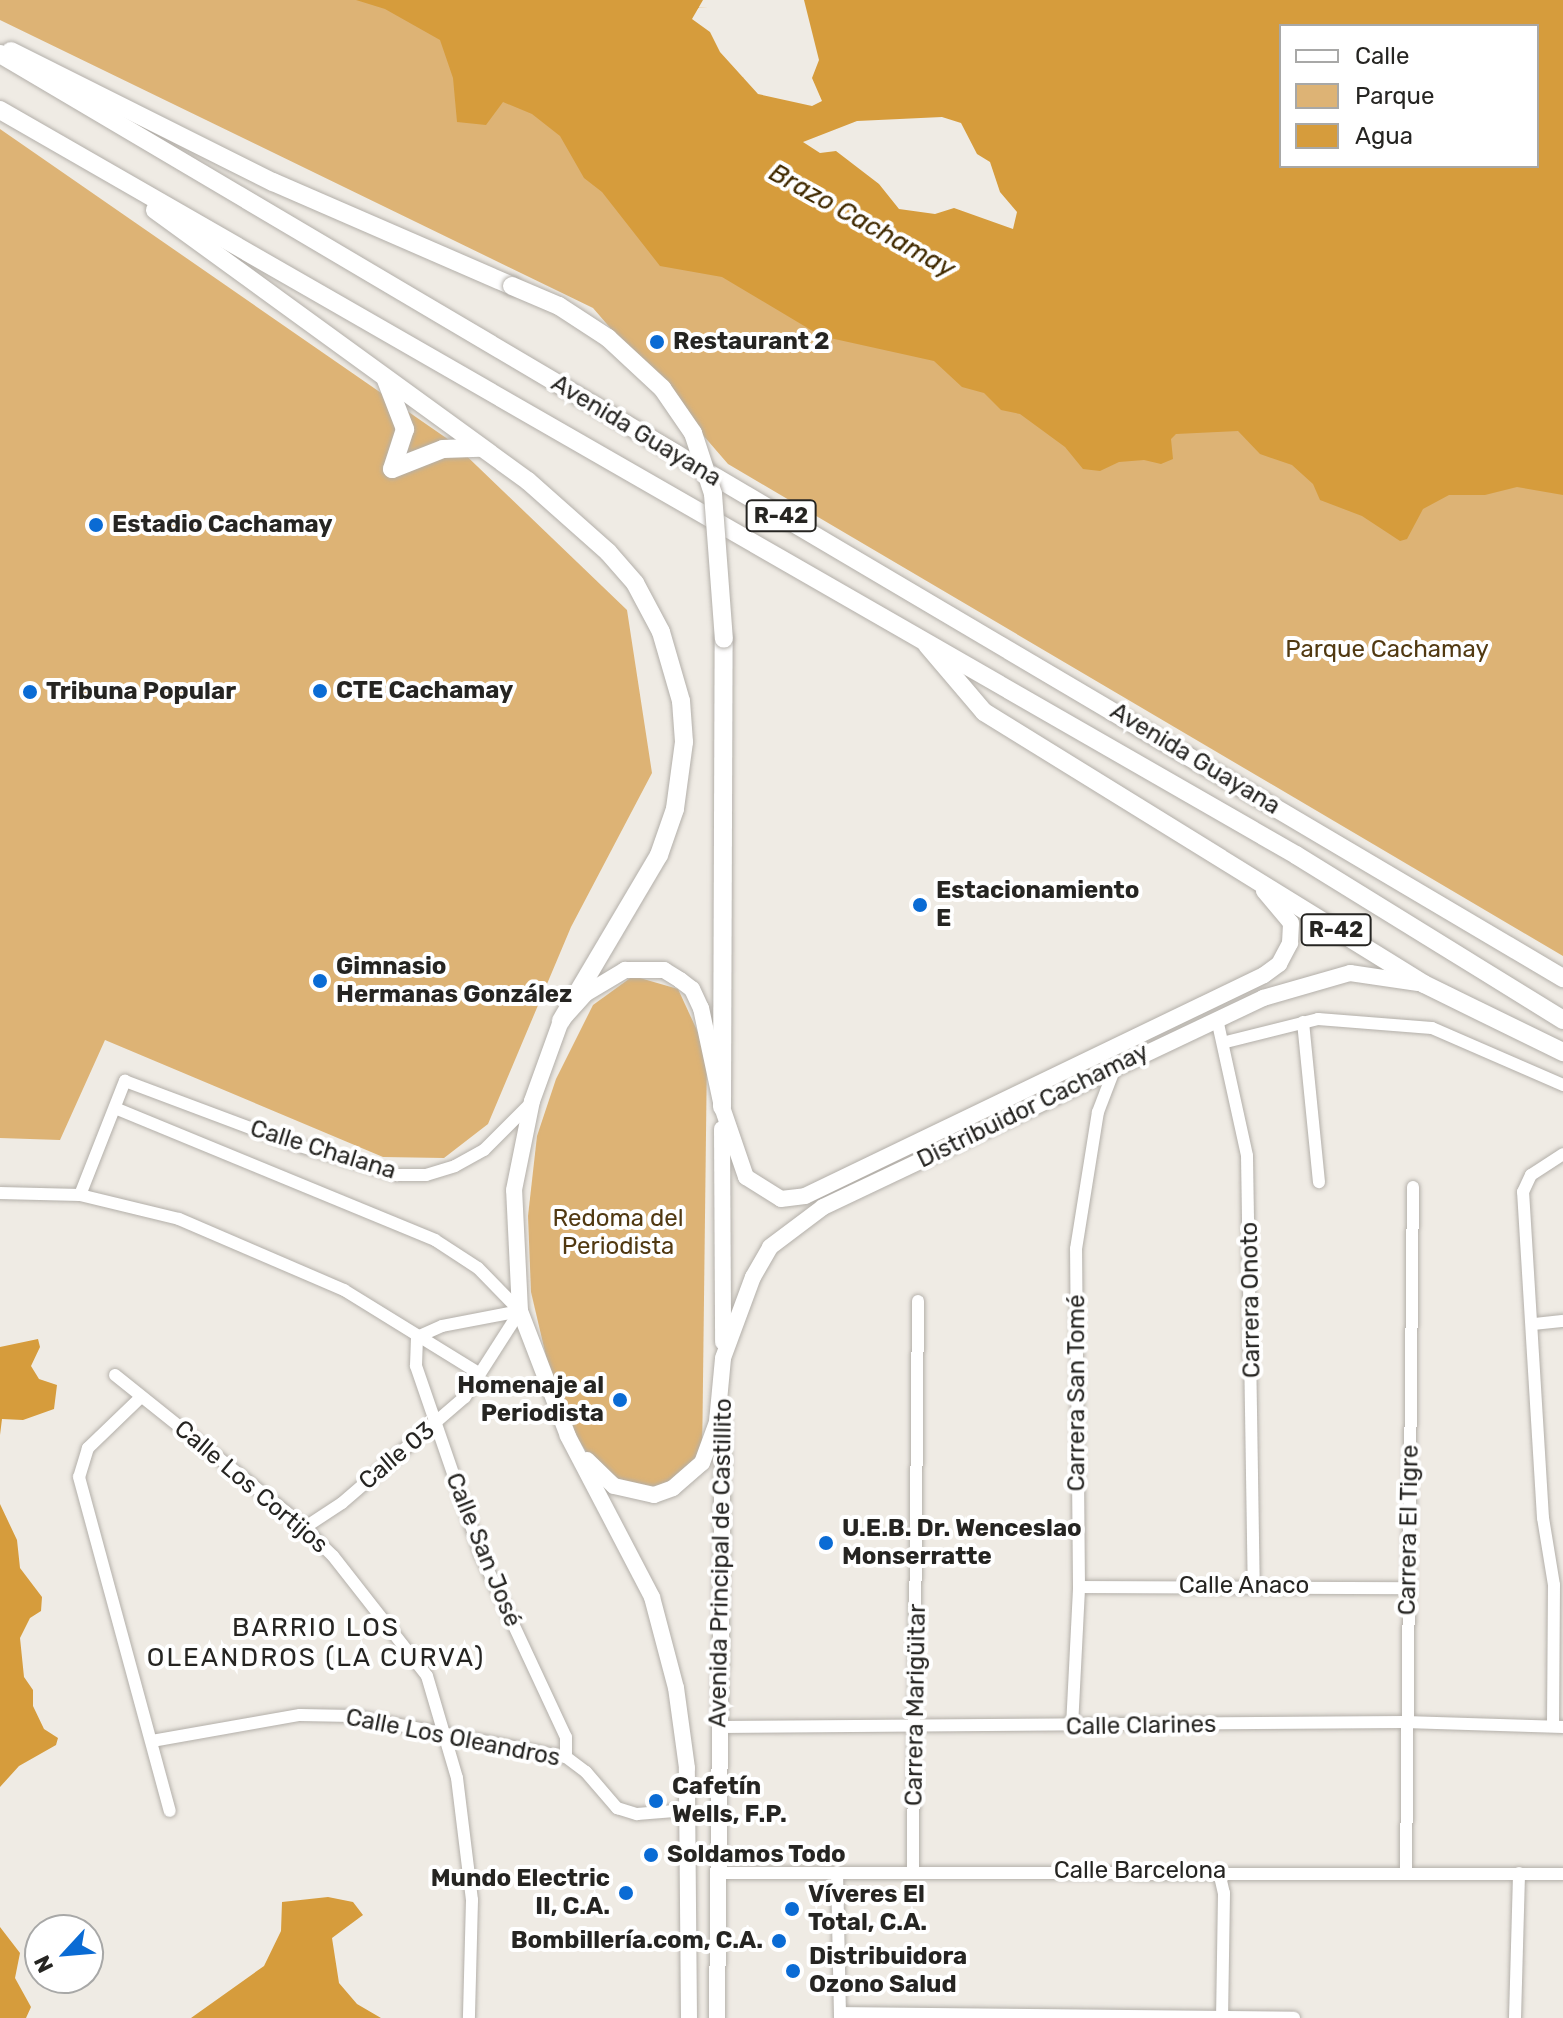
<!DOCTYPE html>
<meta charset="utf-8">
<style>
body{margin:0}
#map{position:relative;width:1563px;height:2018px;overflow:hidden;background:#efebe4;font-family:Rubik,sans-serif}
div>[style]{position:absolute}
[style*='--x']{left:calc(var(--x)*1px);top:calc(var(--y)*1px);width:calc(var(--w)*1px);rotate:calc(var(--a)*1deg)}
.green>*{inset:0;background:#ddb375}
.water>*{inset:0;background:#d69c3c}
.roads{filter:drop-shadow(0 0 2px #b3afa9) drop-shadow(0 0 2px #b3afa9)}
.street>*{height:12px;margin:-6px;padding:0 6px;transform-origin:6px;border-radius:6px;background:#fff}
.secondary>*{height:16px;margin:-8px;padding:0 8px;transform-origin:8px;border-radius:8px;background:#fff}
.primary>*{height:18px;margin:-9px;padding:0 9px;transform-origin:9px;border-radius:9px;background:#fff}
.bridges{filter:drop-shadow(0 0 2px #b3afa9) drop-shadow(0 0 2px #b3afa9)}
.primary-bridge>*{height:18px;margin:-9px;padding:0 9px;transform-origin:9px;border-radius:9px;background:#fff}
.dots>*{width:22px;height:22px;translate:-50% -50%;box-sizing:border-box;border:4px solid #fff;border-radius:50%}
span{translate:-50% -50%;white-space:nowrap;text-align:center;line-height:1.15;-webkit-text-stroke:8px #fff;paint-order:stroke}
.shield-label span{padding:2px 6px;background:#fff;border:2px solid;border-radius:6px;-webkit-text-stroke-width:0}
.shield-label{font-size:22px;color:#262522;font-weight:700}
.poi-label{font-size:24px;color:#262522;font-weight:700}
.left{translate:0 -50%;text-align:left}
.right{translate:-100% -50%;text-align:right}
.street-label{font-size:24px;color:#262522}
.park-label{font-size:24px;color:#513911}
.water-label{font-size:26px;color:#412a00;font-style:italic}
.neighbourhood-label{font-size:26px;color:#262522;letter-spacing:2px}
.legend{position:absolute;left:1279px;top:24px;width:260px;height:144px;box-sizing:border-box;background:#fff;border:2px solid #a8a8a7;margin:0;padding:10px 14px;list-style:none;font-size:24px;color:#262522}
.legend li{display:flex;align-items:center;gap:16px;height:40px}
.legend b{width:40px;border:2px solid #a8a8a7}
.north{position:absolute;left:24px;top:1914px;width:80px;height:80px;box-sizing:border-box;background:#fff;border:2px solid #a8a8a7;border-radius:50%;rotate:244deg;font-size:22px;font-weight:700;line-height:32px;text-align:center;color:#262522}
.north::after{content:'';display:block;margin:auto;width:28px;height:36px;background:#0a6bd4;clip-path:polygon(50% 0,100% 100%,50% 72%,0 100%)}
</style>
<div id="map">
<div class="green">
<i style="clip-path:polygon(0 0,428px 0,1221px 399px,1466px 494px,1563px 476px,1563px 956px,728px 464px,593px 308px,0 20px)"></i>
<i style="clip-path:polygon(0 129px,452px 442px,627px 610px,652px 773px,571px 927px,488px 1124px,444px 1158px,383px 1157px,105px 1040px,60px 1140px,0 1138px)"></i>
<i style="clip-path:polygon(633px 976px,678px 989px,707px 1052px,702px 1463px,673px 1488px,630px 1487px,596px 1466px,575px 1435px,550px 1373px,531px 1292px,528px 1216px,537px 1136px,556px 1079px,593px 1005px)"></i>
</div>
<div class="water">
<i style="clip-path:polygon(evenodd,356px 0,703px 0,692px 19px,710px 32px,720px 52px,758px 94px,812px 106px,822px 101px,812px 78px,819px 60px,804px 0,1563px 0,1563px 495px,1517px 487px,1485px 495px,1449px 495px,1423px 509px,1407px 539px,1400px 541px,1362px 516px,1320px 500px,1313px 484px,1292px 465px,1260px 454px,1238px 431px,1176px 434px,1171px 439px,1173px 459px,1161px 464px,1144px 460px,1119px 462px,1100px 471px,1083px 469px,1065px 447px,1020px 414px,1001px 410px,984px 393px,962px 387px,934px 361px,821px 336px,722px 277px,660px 266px,602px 192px,584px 178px,560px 136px,532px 114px,503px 102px,486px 125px,457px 122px,453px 78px,440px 40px,385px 9px,356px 0,1537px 26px,1537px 166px,1281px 166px,1281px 26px,1537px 26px,356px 0,942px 117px,961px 123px,977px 154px,990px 162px,1000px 192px,1017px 212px,1013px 229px,954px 208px,935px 214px,899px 209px,879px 184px,836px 151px,820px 153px,803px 142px,857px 121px,942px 117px)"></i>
<i style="clip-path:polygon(38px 1339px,40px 1347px,31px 1366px,39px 1379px,57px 1385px,54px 1409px,23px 1420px,2px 1419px,0 1435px,0 1347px)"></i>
<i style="clip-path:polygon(0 1504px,17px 1540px,20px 1568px,42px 1597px,41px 1611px,30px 1618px,20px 1638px,24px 1677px,33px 1690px,33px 1706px,44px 1729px,58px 1738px,56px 1745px,19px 1766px,0 1787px)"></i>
<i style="clip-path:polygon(328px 1897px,353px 1902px,363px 1915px,332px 1938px,339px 1983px,357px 2004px,381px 2018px,191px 2018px,264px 1966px,281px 1931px,282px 1902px)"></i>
<i style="clip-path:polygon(0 1927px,20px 1953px,15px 1978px,31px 2007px,26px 2018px,0 2018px)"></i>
</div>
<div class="roads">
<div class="street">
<i style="--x:1217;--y:1019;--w:140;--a:77.6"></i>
<i style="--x:1247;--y:1156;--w:429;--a:89.1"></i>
<i style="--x:1303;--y:1022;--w:161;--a:84.3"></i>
<i style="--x:1226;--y:1042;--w:95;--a:-14"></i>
<i style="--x:1318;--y:1019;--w:114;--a:4.5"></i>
<i style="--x:1432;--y:1028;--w:143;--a:23.5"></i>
<i style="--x:115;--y:1108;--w:346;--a:22.4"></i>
<i style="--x:435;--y:1240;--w:51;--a:33.1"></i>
<i style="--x:478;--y:1268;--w:60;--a:45.7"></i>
<i style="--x:0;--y:1193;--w:80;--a:1.4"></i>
<i style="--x:80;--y:1195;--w:102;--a:13.6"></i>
<i style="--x:179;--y:1219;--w:180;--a:23.3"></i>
<i style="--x:344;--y:1290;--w:156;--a:31.7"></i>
<i style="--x:80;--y:1195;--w:123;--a:-68.5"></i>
<i style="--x:125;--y:1081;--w:179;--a:20.6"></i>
<i style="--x:293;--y:1144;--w:109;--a:16.6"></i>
<i style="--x:397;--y:1175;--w:29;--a:0"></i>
<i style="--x:426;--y:1175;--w:30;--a:-17"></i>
<i style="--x:455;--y:1166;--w:33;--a:-29"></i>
<i style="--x:484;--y:1150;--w:65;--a:-45"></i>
<i style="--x:520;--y:1311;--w:79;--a:169.1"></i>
<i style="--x:442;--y:1326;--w:27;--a:156"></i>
<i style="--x:417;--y:1337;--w:29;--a:92"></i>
<i style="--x:416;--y:1366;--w:200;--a:71"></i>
<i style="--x:481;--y:1555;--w:201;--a:65"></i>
<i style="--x:566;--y:1737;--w:20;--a:90"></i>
<i style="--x:1534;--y:1324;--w:29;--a:-6"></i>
<i style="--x:115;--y:1375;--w:231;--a:38.7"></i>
<i style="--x:295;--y:1519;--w:53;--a:44.2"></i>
<i style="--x:333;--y:1556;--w:152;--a:51.9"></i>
<i style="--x:427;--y:1676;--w:106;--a:73.6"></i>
<i style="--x:457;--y:1778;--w:123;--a:83"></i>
<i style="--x:472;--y:1900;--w:118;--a:91.5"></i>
<i style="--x:141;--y:1397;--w:74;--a:136.1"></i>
<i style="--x:88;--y:1448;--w:30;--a:107"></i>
<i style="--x:79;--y:1477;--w:346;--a:74.8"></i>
<i style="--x:304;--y:1528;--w:45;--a:-33.3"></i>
<i style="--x:342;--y:1503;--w:162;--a:-40.8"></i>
<i style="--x:465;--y:1397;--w:102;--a:-57.4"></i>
<i style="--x:1079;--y:1587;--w:330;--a:0.2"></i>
<i style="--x:1553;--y:1726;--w:141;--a:-89.6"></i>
<i style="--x:1554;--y:1585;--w:68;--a:-99.3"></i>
<i style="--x:1543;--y:1518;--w:327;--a:-93.5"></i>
<i style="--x:1523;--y:1192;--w:19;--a:-65"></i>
<i style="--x:1531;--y:1175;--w:38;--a:-33"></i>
<i style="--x:719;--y:1727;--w:686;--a:-0.42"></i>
<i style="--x:1405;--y:1722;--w:158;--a:1.8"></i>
<i style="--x:1072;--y:1727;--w:140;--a:-87.1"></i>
<i style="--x:1079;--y:1587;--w:338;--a:-90.5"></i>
<i style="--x:1076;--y:1249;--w:139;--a:-80.9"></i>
<i style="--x:1098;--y:1112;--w:50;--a:-69"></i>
<i style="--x:152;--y:1741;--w:150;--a:-10"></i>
<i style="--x:300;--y:1715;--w:53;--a:1.1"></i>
<i style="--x:353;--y:1716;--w:217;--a:10.9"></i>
<i style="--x:566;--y:1757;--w:25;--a:37"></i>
<i style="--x:586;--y:1772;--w:48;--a:49.3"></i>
<i style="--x:617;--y:1808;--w:21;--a:17"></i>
<i style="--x:637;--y:1814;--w:50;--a:-4.6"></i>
<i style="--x:913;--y:1869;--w:568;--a:-89.5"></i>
<i style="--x:837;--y:1872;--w:146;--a:88.8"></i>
<i style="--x:1219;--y:1872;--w:22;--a:77"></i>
<i style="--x:1224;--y:1893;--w:125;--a:90.9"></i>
<i style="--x:718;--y:1873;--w:845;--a:0.07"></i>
<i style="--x:1406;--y:1873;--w:686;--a:-89.42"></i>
<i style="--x:840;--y:2013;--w:454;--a:0.6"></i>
<i style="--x:1515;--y:2018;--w:145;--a:-88.4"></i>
</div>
<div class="secondary">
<i style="--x:722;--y:1129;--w:213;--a:89.7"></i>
<i style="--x:587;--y:1460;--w:37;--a:44"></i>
<i style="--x:614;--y:1486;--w:41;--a:12.7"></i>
<i style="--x:654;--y:1495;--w:20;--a:-20"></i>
<i style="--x:673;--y:1488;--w:38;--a:-41"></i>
<i style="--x:702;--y:1463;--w:44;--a:-69.9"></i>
<i style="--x:717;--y:1422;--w:64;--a:-84.6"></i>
<i style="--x:723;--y:1358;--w:86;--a:-69.7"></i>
<i style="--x:753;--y:1277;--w:34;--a:-60"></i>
<i style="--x:770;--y:1247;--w:66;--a:-37"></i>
<i style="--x:823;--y:1207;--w:487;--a:-25.4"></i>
<i style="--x:1263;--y:998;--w:91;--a:-16"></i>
<i style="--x:1350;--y:973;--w:69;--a:8.4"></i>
<i style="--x:689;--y:2018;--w:250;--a:-90.5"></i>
<i style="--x:687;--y:1768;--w:81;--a:-97.8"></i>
<i style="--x:676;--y:1688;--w:94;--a:-104.8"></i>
<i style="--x:652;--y:1597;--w:182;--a:-117.6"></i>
<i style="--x:568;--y:1436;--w:134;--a:-111"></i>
<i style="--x:520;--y:1311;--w:121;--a:-92.8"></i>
<i style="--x:514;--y:1190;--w:91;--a:-78.6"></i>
<i style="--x:532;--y:1101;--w:85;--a:-70.1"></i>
<i style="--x:561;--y:1021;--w:36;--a:-48"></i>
<i style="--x:585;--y:994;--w:47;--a:-31"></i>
<i style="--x:625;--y:970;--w:39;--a:0"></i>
<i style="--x:664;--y:970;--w:19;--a:32"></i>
<i style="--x:680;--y:980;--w:15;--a:37"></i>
<i style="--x:692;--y:989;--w:21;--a:65"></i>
<i style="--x:701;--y:1008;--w:101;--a:78"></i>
<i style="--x:722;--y:1107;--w:74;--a:71.1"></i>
<i style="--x:746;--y:1177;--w:41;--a:32.2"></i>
<i style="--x:781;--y:1199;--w:24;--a:-7"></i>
<i style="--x:805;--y:1196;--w:509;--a:-25.71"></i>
<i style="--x:1264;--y:975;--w:19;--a:-36"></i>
<i style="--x:1279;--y:964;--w:24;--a:-62"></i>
<i style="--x:1290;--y:943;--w:20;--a:-87"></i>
<i style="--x:1291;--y:923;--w:42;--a:-130.2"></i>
<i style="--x:717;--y:2018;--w:597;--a:-89.42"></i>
</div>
<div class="primary">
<i style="--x:11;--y:51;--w:293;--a:26.6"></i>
<i style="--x:273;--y:182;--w:261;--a:23.5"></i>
<i style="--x:0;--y:54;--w:1816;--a:30.59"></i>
<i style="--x:0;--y:110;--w:1495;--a:29.89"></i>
<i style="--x:1296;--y:855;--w:314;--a:31.7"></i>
<i style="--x:155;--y:210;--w:461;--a:36"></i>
<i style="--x:528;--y:481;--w:107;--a:41.6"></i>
<i style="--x:608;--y:552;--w:41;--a:48.9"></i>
<i style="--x:635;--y:583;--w:55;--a:62"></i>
<i style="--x:661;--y:632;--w:72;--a:73.8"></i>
<i style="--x:681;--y:701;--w:41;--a:85.8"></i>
<i style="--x:684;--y:742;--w:68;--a:97.7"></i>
<i style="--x:675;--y:809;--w:49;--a:109.2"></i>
<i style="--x:659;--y:855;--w:193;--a:120.6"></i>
<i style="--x:386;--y:380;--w:53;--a:68.8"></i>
<i style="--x:405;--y:429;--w:42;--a:108"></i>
<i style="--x:392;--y:469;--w:55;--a:-21.4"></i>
<i style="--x:443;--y:449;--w:37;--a:-2"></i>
<i style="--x:927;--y:645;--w:88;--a:49.6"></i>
<i style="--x:984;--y:712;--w:517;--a:31.72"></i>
<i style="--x:1424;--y:984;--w:155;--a:26.1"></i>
<i style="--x:722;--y:1107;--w:468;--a:-89.8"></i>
</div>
</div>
<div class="bridges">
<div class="primary-bridge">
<i style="--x:512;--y:286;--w:51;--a:23.1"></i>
<i style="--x:559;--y:306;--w:59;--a:33.1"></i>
<i style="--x:608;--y:338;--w:74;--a:42.8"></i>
<i style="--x:662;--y:388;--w:55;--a:55.4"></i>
<i style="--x:693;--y:433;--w:64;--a:71.8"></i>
<i style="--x:713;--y:494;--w:145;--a:85.7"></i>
</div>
</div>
<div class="dots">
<i style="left:657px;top:342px;background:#0a6bd4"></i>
<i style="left:96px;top:525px;background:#0a6bd4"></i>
<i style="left:320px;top:691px;background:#0a6bd4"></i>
<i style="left:30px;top:692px;background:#0a6bd4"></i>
<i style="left:920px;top:905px;background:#0a6bd4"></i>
<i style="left:320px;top:981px;background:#0a6bd4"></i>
<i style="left:620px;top:1400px;background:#0a6bd4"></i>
<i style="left:826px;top:1543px;background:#0a6bd4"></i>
<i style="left:656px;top:1801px;background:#0a6bd4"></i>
<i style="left:651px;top:1855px;background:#0a6bd4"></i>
<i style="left:626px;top:1893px;background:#0a6bd4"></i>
<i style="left:792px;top:1909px;background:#0a6bd4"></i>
<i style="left:779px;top:1941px;background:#0a6bd4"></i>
<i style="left:793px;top:1971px;background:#0a6bd4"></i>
</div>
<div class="shield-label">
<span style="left:781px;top:516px">R-42</span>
<span style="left:1336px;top:930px">R-42</span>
</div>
<div class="poi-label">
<span class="left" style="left:673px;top:342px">Restaurant 2</span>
<span class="left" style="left:112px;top:525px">Estadio Cachamay</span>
<span class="left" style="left:336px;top:691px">CTE Cachamay</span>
<span class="left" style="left:46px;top:692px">Tribuna Popular</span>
<span class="left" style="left:936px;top:905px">Estacionamiento<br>E</span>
<span class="left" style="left:336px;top:981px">Gimnasio<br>Hermanas González</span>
<span class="right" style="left:604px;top:1400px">Homenaje al<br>Periodista</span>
<span class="left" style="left:842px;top:1543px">U.E.B. Dr. Wenceslao<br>Monserratte</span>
<span class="left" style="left:672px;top:1801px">Cafetín<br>Wells, F.P.</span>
<span class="left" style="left:667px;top:1855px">Soldamos Todo</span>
<span class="right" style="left:610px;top:1893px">Mundo Electric<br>II, C.A.</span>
<span class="left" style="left:808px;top:1909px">Víveres El<br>Total, C.A.</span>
<span class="right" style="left:763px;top:1941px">Bombillería.com, C.A.</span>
<span class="left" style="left:809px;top:1971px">Distribuidora<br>Ozono Salud</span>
</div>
<div class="street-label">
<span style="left:636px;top:431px;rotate:31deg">Avenida Guayana</span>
<span style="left:1195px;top:759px;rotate:31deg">Avenida Guayana</span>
<span style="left:1033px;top:1106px;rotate:-26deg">Distribuidor Cachamay</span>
<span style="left:323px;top:1150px;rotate:17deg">Calle Chalana</span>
<span style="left:1251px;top:1300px;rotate:-91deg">Carrera Onoto</span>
<span style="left:1077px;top:1393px;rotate:-90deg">Carrera San Tomé</span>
<span style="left:397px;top:1456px;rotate:-40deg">Calle 03</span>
<span style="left:251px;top:1487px;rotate:40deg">Calle Los Cortijos</span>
<span style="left:1409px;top:1530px;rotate:-89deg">Carrera El Tigre</span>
<span style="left:483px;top:1550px;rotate:68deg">Calle San José</span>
<span style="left:721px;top:1563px;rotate:-89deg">Avenida Principal de Castillito</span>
<span style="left:1244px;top:1586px">Calle Anaco</span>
<span style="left:916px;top:1705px;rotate:-89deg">Carrera Marigüitar</span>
<span style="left:1141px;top:1726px;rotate:-1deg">Calle Clarines</span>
<span style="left:453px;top:1738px;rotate:11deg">Calle Los Oleandros</span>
<span style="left:1140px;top:1871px">Calle Barcelona</span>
</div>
<div class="park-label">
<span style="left:1387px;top:650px">Parque Cachamay</span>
<span style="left:618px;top:1233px">Redoma del<br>Periodista</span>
</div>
<div class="water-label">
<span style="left:862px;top:221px;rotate:29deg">Brazo Cachamay</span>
</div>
<div class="neighbourhood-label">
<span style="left:316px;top:1643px">BARRIO LOS<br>OLEANDROS (LA CURVA)</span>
</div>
<ul class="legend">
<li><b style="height:10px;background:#fff"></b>Calle</li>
<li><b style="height:22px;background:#ddb375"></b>Parque</li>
<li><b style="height:22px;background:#d69c3c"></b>Agua</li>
</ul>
<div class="north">N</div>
</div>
